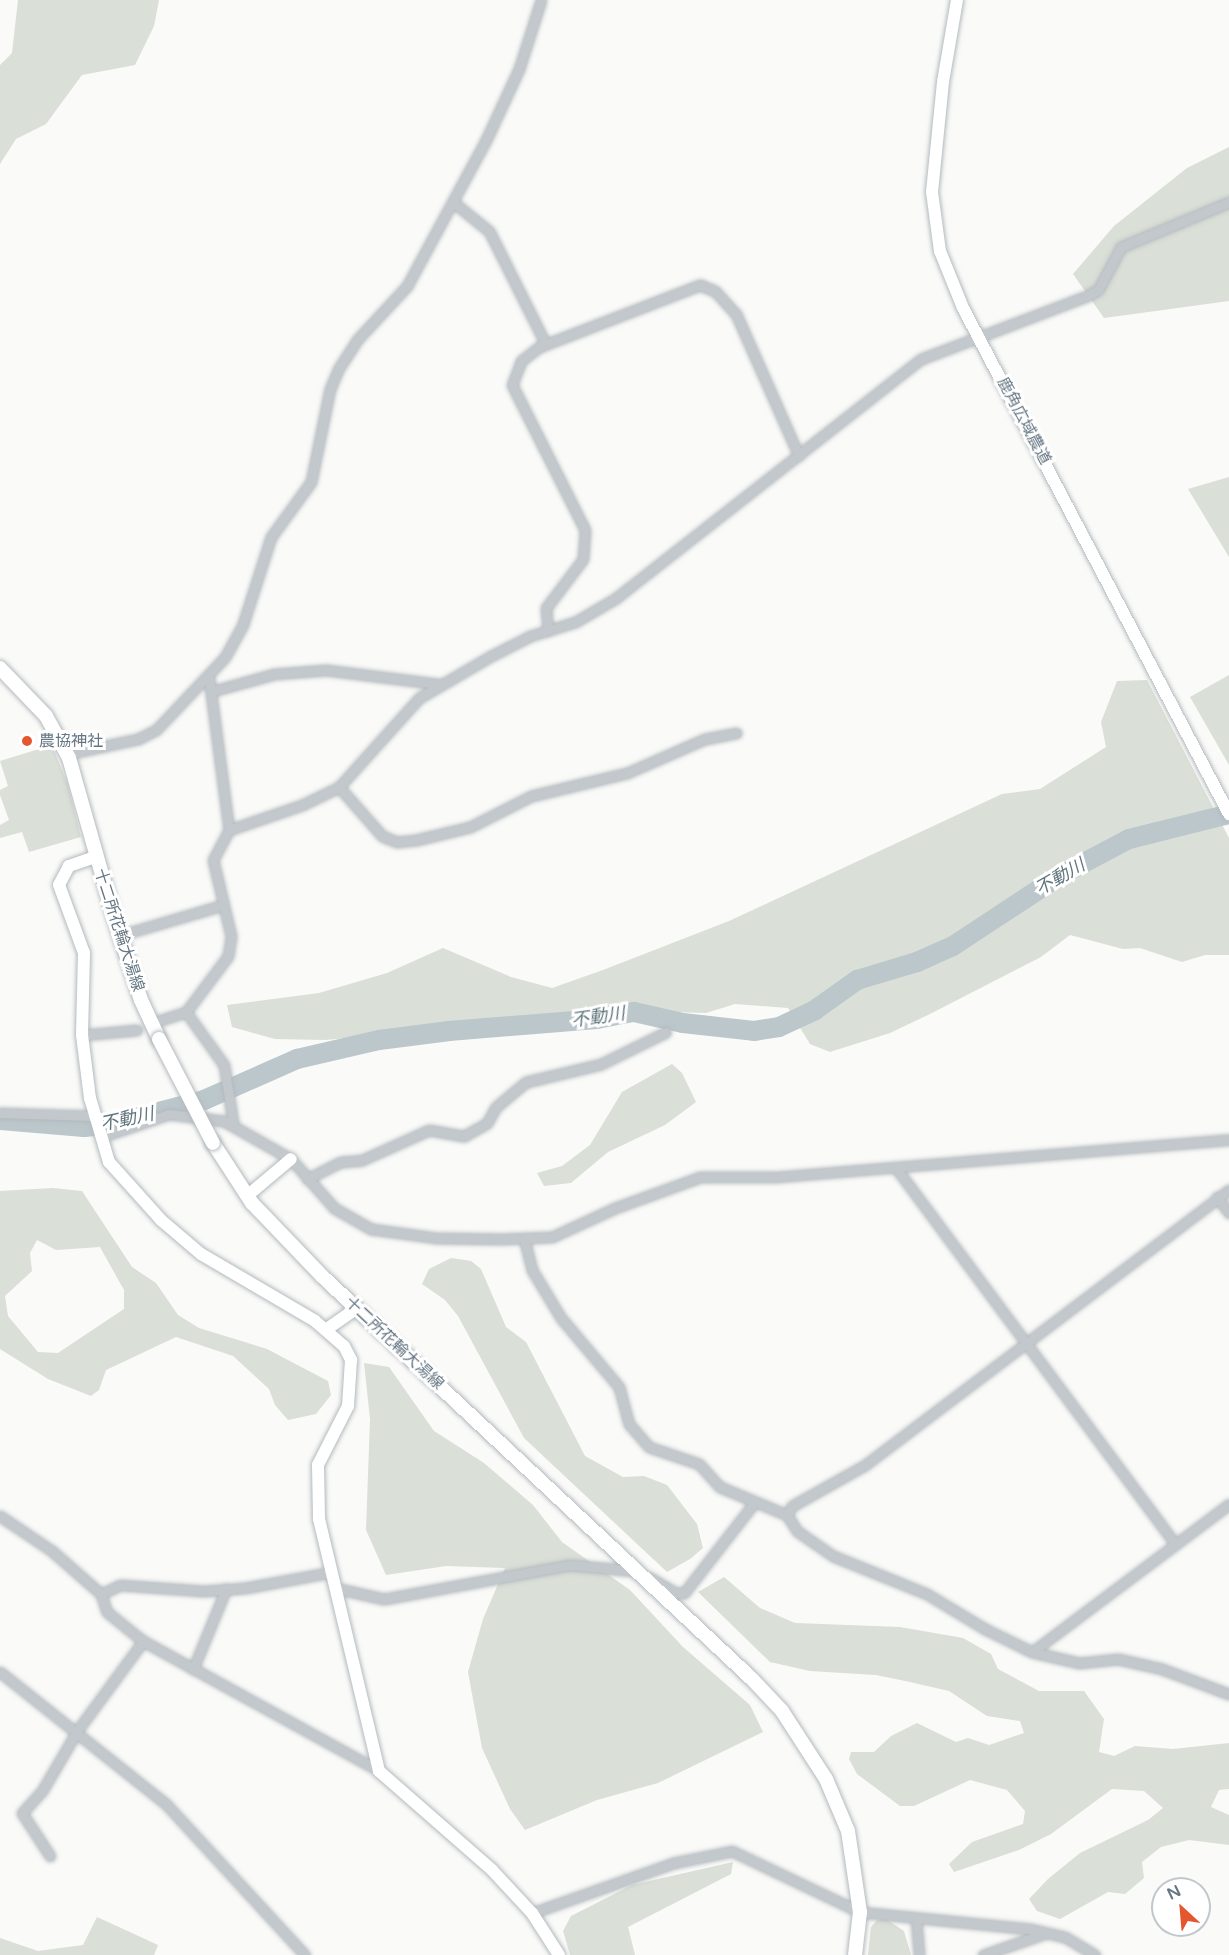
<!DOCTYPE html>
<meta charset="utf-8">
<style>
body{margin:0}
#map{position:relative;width:1229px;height:1955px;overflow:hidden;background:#fafaf8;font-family:"Varela Round","Noto Sans JP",sans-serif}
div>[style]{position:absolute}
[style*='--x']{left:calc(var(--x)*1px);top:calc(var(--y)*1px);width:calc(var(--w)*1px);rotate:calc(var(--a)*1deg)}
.green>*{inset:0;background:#dadfd7}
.river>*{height:20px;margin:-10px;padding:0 10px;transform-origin:10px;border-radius:10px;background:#bbc7cb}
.roads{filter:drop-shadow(0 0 2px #b3babf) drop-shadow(0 0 2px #b3babf)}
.street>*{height:9px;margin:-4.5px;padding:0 4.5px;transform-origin:4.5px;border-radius:4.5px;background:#c3c8cc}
.secondary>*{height:12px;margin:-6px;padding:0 6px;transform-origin:6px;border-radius:6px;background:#fff}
.primary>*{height:14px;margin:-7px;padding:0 7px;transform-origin:7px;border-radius:7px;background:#fff}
.bridges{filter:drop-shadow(0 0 2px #b5babe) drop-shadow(0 0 2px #b5babe)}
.primary-bridge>*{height:14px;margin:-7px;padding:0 7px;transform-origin:7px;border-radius:7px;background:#fff}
.dots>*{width:16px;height:16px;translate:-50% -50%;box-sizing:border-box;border:3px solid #fff;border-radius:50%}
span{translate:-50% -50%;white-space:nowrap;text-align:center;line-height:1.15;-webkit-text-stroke:6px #fff;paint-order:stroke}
.street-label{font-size:16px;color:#657683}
.poi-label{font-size:16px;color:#657683}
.left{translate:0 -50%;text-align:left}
.water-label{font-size:18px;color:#60757c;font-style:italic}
.north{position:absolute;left:1151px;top:1877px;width:60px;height:60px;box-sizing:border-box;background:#fff;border:2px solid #c1c8cd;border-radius:50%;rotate:334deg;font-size:16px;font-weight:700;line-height:24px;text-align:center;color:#657683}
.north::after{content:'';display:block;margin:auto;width:21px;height:27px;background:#e4572e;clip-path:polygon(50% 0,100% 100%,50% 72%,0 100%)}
</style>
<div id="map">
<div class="green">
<i style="clip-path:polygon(18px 0,159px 0,154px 26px,135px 65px,82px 75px,46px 124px,16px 139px,0 164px,0 65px,12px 53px)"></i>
<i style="clip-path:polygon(1229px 147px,1229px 301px,1104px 318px,1073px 274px,1114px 226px,1187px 168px)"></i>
<i style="clip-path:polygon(1229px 477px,1229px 557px,1188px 489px)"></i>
<i style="clip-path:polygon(1229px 675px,1229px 765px,1190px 697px)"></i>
<i style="clip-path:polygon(1147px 680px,1229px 838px,1229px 955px,1205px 955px,1182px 962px,1140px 948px,1123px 949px,1070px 935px,1041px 957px,930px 1014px,890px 1033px,830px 1052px,810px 1044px,788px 1008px,735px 1004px,706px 1013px,641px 1011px,325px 1040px,275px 1039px,232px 1027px,227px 1005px,319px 993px,387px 973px,443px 948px,511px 977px,552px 988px,603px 970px,729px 921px,1002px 794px,1040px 789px,1106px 747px,1101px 722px,1117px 681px)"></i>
<i style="clip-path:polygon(52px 745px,68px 785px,81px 837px,29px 852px,22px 832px,0 838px,0 825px,9px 820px,0 795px,0 790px,8px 786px,0 761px)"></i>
<i style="clip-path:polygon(672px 1064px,682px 1073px,696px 1102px,665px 1125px,608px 1152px,571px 1183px,544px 1186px,537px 1173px,562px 1166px,590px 1145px,622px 1092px)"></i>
<i style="clip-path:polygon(evenodd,53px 1188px,82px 1191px,132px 1267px,156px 1283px,178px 1315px,199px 1328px,267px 1349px,328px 1381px,331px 1395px,316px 1414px,288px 1420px,275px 1405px,269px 1389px,233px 1356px,176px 1337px,106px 1370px,99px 1390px,91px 1396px,48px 1379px,0 1349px,0 1191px,53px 1188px,37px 1240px,56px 1250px,100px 1247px,124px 1290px,124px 1309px,58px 1353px,38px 1352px,8px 1316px,5px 1296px,32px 1271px,30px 1253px,37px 1240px)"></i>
<i style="clip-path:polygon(451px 1258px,471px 1261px,481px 1269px,506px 1327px,526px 1342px,585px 1456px,623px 1477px,644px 1476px,667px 1485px,697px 1524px,703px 1548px,690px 1559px,667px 1572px,524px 1438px,458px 1316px,445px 1300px,422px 1284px,429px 1269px)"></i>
<i style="clip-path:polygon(364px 1363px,389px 1367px,434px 1431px,484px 1463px,533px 1505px,562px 1542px,630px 1590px,683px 1647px,750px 1705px,763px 1732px,658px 1783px,597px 1800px,525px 1830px,510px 1809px,482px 1748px,468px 1672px,483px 1619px,505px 1568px,446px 1566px,386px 1575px,366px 1530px,370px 1419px)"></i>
<i style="clip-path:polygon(724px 1577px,760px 1608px,795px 1623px,900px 1627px,963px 1638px,991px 1654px,998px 1669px,1039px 1691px,1084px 1691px,1104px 1719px,1099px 1752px,1114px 1756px,1135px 1746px,1173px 1749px,1229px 1743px,1229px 1789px,1219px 1790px,1211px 1807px,1229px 1815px,1229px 1845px,1189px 1840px,1161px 1847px,1142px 1862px,1144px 1878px,1125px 1894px,1108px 1892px,1060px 1919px,1037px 1911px,1029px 1899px,1048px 1879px,1080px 1853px,1148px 1820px,1163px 1808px,1144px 1791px,1112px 1789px,1051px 1834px,1019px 1850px,954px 1872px,949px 1864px,972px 1842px,1023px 1824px,1025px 1811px,1007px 1790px,970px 1780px,914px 1806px,900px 1806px,857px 1774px,849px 1759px,851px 1752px,874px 1752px,891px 1736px,917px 1723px,956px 1742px,968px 1738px,989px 1745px,1024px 1733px,1020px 1721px,987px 1716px,949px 1691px,910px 1682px,876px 1675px,810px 1671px,770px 1662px,698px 1592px)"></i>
<i style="clip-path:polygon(733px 1862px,731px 1874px,628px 1927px,635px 1955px,570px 1955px,563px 1931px,571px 1916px,632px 1885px)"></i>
<i style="clip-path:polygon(97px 1917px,158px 1945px,154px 1955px,0 1955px,0 1938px,38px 1951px,83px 1945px)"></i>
<i style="clip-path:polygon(886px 1919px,904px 1931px,911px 1955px,868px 1955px,871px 1927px,877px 1920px)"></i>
</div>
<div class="river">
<i style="--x:0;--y:1120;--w:84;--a:4.8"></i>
<i style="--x:84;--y:1127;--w:25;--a:-5"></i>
<i style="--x:109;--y:1125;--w:98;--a:-14.7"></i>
<i style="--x:204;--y:1100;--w:102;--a:-23.8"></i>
<i style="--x:297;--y:1059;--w:84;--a:-13"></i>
<i style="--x:379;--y:1040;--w:71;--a:-7.3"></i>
<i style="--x:449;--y:1031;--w:148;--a:-4.6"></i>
<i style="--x:597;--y:1019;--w:38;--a:-11"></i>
<i style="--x:634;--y:1012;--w:50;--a:12.7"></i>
<i style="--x:683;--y:1023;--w:71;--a:6.4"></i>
<i style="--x:754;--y:1031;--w:25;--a:-9"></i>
<i style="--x:779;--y:1027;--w:40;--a:-25"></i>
<i style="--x:815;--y:1010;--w:52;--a:-35.5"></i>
<i style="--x:857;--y:980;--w:63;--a:-16.7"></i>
<i style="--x:917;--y:962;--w:39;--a:-24"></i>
<i style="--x:953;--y:946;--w:127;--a:-33.4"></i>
<i style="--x:1059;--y:876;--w:79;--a:-27.9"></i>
<i style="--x:1129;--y:839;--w:103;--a:-14"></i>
</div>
<div class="roads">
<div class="street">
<i style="--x:453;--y:202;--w:46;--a:38.9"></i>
<i style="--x:489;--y:231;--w:127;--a:63.4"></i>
<i style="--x:548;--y:631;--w:23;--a:-95"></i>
<i style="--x:546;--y:608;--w:61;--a:-52.9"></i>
<i style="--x:583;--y:559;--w:29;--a:-86"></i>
<i style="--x:585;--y:530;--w:162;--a:-116.7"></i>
<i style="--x:512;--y:385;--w:26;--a:-69"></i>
<i style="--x:521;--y:361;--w:23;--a:-38"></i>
<i style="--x:539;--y:347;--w:173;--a:-21.1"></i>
<i style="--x:700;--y:285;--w:16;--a:22"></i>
<i style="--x:715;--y:291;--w:31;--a:48"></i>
<i style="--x:736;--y:314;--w:155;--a:66.1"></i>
<i style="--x:213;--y:691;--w:63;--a:-15.6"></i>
<i style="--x:274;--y:674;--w:52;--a:-4.4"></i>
<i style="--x:326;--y:670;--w:114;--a:7.1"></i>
<i style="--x:67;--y:754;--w:73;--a:-11.9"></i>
<i style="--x:138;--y:739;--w:20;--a:-27"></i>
<i style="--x:156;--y:730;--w:100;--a:-46.6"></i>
<i style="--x:225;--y:657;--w:38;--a:-61"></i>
<i style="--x:243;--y:624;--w:91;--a:-72.2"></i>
<i style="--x:271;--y:537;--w:68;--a:-54"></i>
<i style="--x:311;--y:482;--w:95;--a:-78.5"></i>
<i style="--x:330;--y:389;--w:23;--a:-67"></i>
<i style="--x:339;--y:368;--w:33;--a:-57"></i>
<i style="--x:357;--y:340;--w:74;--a:-47.2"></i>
<i style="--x:407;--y:286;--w:166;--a:-61.6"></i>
<i style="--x:486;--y:140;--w:78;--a:-65.1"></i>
<i style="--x:519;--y:69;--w:72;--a:-72.3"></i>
<i style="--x:339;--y:787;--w:65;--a:48.7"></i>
<i style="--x:382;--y:836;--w:16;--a:22"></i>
<i style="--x:397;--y:842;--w:19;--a:-6"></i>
<i style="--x:416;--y:840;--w:56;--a:-13.5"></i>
<i style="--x:470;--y:827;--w:68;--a:-26.9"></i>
<i style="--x:531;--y:796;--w:99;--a:-13.5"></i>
<i style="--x:627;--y:773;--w:85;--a:-23.6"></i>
<i style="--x:705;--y:739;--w:32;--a:-11"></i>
<i style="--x:229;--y:830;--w:77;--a:-18.9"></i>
<i style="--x:302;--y:805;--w:41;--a:-25.9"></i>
<i style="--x:339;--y:787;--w:120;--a:-48"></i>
<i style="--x:419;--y:698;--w:83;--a:-30.3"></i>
<i style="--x:491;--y:656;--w:44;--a:-27.1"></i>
<i style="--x:530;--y:636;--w:47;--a:-17.3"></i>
<i style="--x:575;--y:622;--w:48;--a:-30.3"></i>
<i style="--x:616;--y:598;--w:387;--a:-38.1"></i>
<i style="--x:921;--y:359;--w:178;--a:-20.8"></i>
<i style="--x:1087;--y:296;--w:13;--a:-29"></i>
<i style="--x:1098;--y:290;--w:49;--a:-61.9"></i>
<i style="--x:1121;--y:247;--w:117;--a:-22.6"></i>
<i style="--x:121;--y:935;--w:106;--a:-16.4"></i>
<i style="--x:186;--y:1012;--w:65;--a:54.4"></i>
<i style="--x:224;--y:1065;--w:59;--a:81.2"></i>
<i style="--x:161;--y:1020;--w:26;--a:-18"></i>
<i style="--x:186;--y:1012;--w:70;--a:-53.1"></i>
<i style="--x:228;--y:956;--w:20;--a:-81"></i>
<i style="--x:231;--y:936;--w:78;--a:-103.3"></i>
<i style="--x:213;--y:860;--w:34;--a:-62"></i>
<i style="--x:229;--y:830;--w:153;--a:-97.5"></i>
<i style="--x:82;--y:1035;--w:55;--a:-5.2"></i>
<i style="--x:0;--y:1113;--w:94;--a:1.8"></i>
<i style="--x:101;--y:1137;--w:72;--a:-18.7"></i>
<i style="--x:169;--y:1114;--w:55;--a:7.3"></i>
<i style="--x:224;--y:1121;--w:77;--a:29.6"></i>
<i style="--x:291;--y:1159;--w:65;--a:48.7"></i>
<i style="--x:334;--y:1208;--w:43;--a:29.6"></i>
<i style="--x:371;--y:1229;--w:67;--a:7.8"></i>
<i style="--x:437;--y:1238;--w:64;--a:0.9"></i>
<i style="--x:501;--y:1239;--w:51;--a:-2.2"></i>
<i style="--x:552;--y:1237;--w:69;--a:-24.7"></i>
<i style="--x:615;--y:1208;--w:90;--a:-20"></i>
<i style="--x:700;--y:1177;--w:76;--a:0"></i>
<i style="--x:776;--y:1177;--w:455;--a:-4.7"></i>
<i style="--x:896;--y:1168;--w:468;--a:53.4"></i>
<i style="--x:307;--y:1179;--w:38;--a:-27"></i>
<i style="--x:341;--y:1162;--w:21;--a:-5"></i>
<i style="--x:362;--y:1160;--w:73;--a:-24.1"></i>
<i style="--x:429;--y:1130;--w:36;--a:10"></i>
<i style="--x:464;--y:1136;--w:26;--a:-29"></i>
<i style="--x:487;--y:1123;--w:18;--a:-61"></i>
<i style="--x:496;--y:1107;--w:39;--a:-40"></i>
<i style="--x:526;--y:1082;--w:77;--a:-13.5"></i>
<i style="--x:601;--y:1064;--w:72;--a:-26.2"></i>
<i style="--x:1217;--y:1197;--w:20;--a:53"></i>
<i style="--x:524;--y:1238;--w:33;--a:76"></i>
<i style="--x:532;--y:1270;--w:56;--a:58.9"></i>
<i style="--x:561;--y:1318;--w:90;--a:50"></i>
<i style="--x:619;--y:1387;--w:38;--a:75"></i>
<i style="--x:629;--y:1424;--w:30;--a:49"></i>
<i style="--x:649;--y:1447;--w:53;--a:18.8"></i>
<i style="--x:699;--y:1464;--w:31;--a:48"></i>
<i style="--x:720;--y:1487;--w:73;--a:22.7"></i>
<i style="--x:787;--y:1515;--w:19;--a:58"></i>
<i style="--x:797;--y:1531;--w:44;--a:34.8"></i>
<i style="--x:833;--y:1556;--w:101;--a:22"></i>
<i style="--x:927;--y:1594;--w:68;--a:31.1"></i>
<i style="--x:985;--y:1629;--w:52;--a:26.1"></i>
<i style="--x:1032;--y:1652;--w:48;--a:13.2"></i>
<i style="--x:1079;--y:1663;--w:39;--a:-6"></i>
<i style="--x:1118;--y:1659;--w:45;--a:12.8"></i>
<i style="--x:1162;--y:1669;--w:72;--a:20.5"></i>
<i style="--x:787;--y:1515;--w:10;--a:-61"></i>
<i style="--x:792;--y:1506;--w:84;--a:-29.3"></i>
<i style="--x:865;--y:1465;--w:456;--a:-37.1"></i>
<i style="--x:0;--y:1516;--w:63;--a:33.9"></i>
<i style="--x:52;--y:1551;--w:65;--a:41.3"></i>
<i style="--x:101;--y:1594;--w:19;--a:72"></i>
<i style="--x:107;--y:1612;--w:46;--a:38.9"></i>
<i style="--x:143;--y:1641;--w:269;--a:28.8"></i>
<i style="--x:649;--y:1577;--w:31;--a:31"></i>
<i style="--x:676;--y:1593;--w:8;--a:0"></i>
<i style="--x:684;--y:1593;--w:114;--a:-52.1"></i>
<i style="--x:335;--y:1588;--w:50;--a:12.7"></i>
<i style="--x:384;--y:1599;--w:189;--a:-10.4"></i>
<i style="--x:570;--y:1565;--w:66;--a:5.2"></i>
<i style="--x:101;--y:1594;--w:21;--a:-25"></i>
<i style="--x:120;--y:1585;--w:84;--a:4.1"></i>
<i style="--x:204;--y:1591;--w:41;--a:-4.2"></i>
<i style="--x:245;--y:1588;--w:88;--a:-10.4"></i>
<i style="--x:1032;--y:1652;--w:246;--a:-36.9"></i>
<i style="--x:193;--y:1669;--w:87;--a:-67.6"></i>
<i style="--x:0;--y:1672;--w:212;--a:38.5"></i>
<i style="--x:166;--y:1804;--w:205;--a:47.4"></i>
<i style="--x:50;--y:1856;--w:51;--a:-123.1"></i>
<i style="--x:22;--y:1813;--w:30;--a:-48"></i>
<i style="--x:42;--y:1791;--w:69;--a:-59.7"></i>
<i style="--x:77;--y:1731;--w:112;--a:-53.7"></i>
<i style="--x:532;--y:1913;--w:150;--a:-19.5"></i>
<i style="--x:673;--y:1863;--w:60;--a:-11.5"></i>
<i style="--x:732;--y:1851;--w:142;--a:25.5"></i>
<i style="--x:860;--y:1912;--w:171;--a:5.7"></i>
<i style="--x:1030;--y:1929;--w:36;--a:13"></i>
<i style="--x:1065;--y:1937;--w:35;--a:31"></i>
<i style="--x:916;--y:1919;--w:36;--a:85"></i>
<i style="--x:983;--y:1955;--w:67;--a:-19.2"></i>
</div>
<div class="secondary">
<i style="--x:957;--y:0;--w:83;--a:99.7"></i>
<i style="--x:943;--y:82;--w:111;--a:95.7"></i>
<i style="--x:932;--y:192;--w:60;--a:82.3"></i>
<i style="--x:940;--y:251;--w:61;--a:68"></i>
<i style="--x:963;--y:308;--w:572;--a:62.27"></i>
<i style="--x:95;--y:857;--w:28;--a:161"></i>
<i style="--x:69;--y:866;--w:21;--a:118"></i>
<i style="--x:59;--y:885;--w:72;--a:69.8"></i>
<i style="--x:84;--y:953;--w:82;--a:91.4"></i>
<i style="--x:82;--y:1035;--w:64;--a:82.8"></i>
<i style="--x:90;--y:1098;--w:67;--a:73.5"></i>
<i style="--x:109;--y:1162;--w:78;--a:48.1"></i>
<i style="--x:161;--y:1220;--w:52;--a:40.4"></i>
<i style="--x:201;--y:1254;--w:132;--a:30.4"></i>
<i style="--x:315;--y:1321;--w:38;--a:41"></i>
<i style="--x:344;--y:1346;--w:16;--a:63"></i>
<i style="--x:351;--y:1360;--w:46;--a:93.7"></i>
<i style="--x:348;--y:1406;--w:66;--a:117"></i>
<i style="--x:318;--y:1465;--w:54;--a:88.9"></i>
<i style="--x:319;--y:1519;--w:259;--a:76.6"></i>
<i style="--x:379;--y:1771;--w:150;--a:41.2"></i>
<i style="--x:492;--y:1870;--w:59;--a:47.1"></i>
<i style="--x:532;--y:1913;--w:50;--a:57.3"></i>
<i style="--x:247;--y:1196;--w:57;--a:-40.1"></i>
<i style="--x:327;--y:1329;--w:37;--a:-35"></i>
</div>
<div class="primary">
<i style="--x:0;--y:668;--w:66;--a:46.2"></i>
<i style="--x:46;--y:716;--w:48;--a:61.3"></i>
<i style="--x:69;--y:758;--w:165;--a:74.2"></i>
<i style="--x:114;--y:917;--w:87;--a:72"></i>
<i style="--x:141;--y:1000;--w:43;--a:65.2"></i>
<i style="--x:213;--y:1143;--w:72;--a:57"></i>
<i style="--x:252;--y:1203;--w:103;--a:46.2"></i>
<i style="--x:323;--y:1277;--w:588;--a:43.14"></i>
<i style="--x:752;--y:1679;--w:44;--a:46.8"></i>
<i style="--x:782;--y:1711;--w:81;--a:57.1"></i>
<i style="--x:826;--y:1779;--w:56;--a:67.1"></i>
<i style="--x:848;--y:1831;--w:82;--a:81.6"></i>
<i style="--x:860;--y:1912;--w:43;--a:96.6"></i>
</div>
</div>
<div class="bridges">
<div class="primary-bridge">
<i style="--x:159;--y:1039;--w:117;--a:62.6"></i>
</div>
</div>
<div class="dots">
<i style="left:27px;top:741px;background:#e4572e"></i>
</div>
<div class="street-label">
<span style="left:1024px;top:421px;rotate:62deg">鹿角広域農道</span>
<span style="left:119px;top:930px;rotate:72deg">十二所花輪大湯線</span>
<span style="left:394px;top:1343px;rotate:43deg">十二所花輪大湯線</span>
</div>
<div class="poi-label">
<span class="left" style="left:39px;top:741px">農協神社</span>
</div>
<div class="water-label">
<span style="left:1060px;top:877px;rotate:-30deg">不動川</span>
<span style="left:598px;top:1017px;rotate:-8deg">不動川</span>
<span style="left:127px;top:1119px;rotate:-12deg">不動川</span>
</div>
<div class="north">N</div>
</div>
